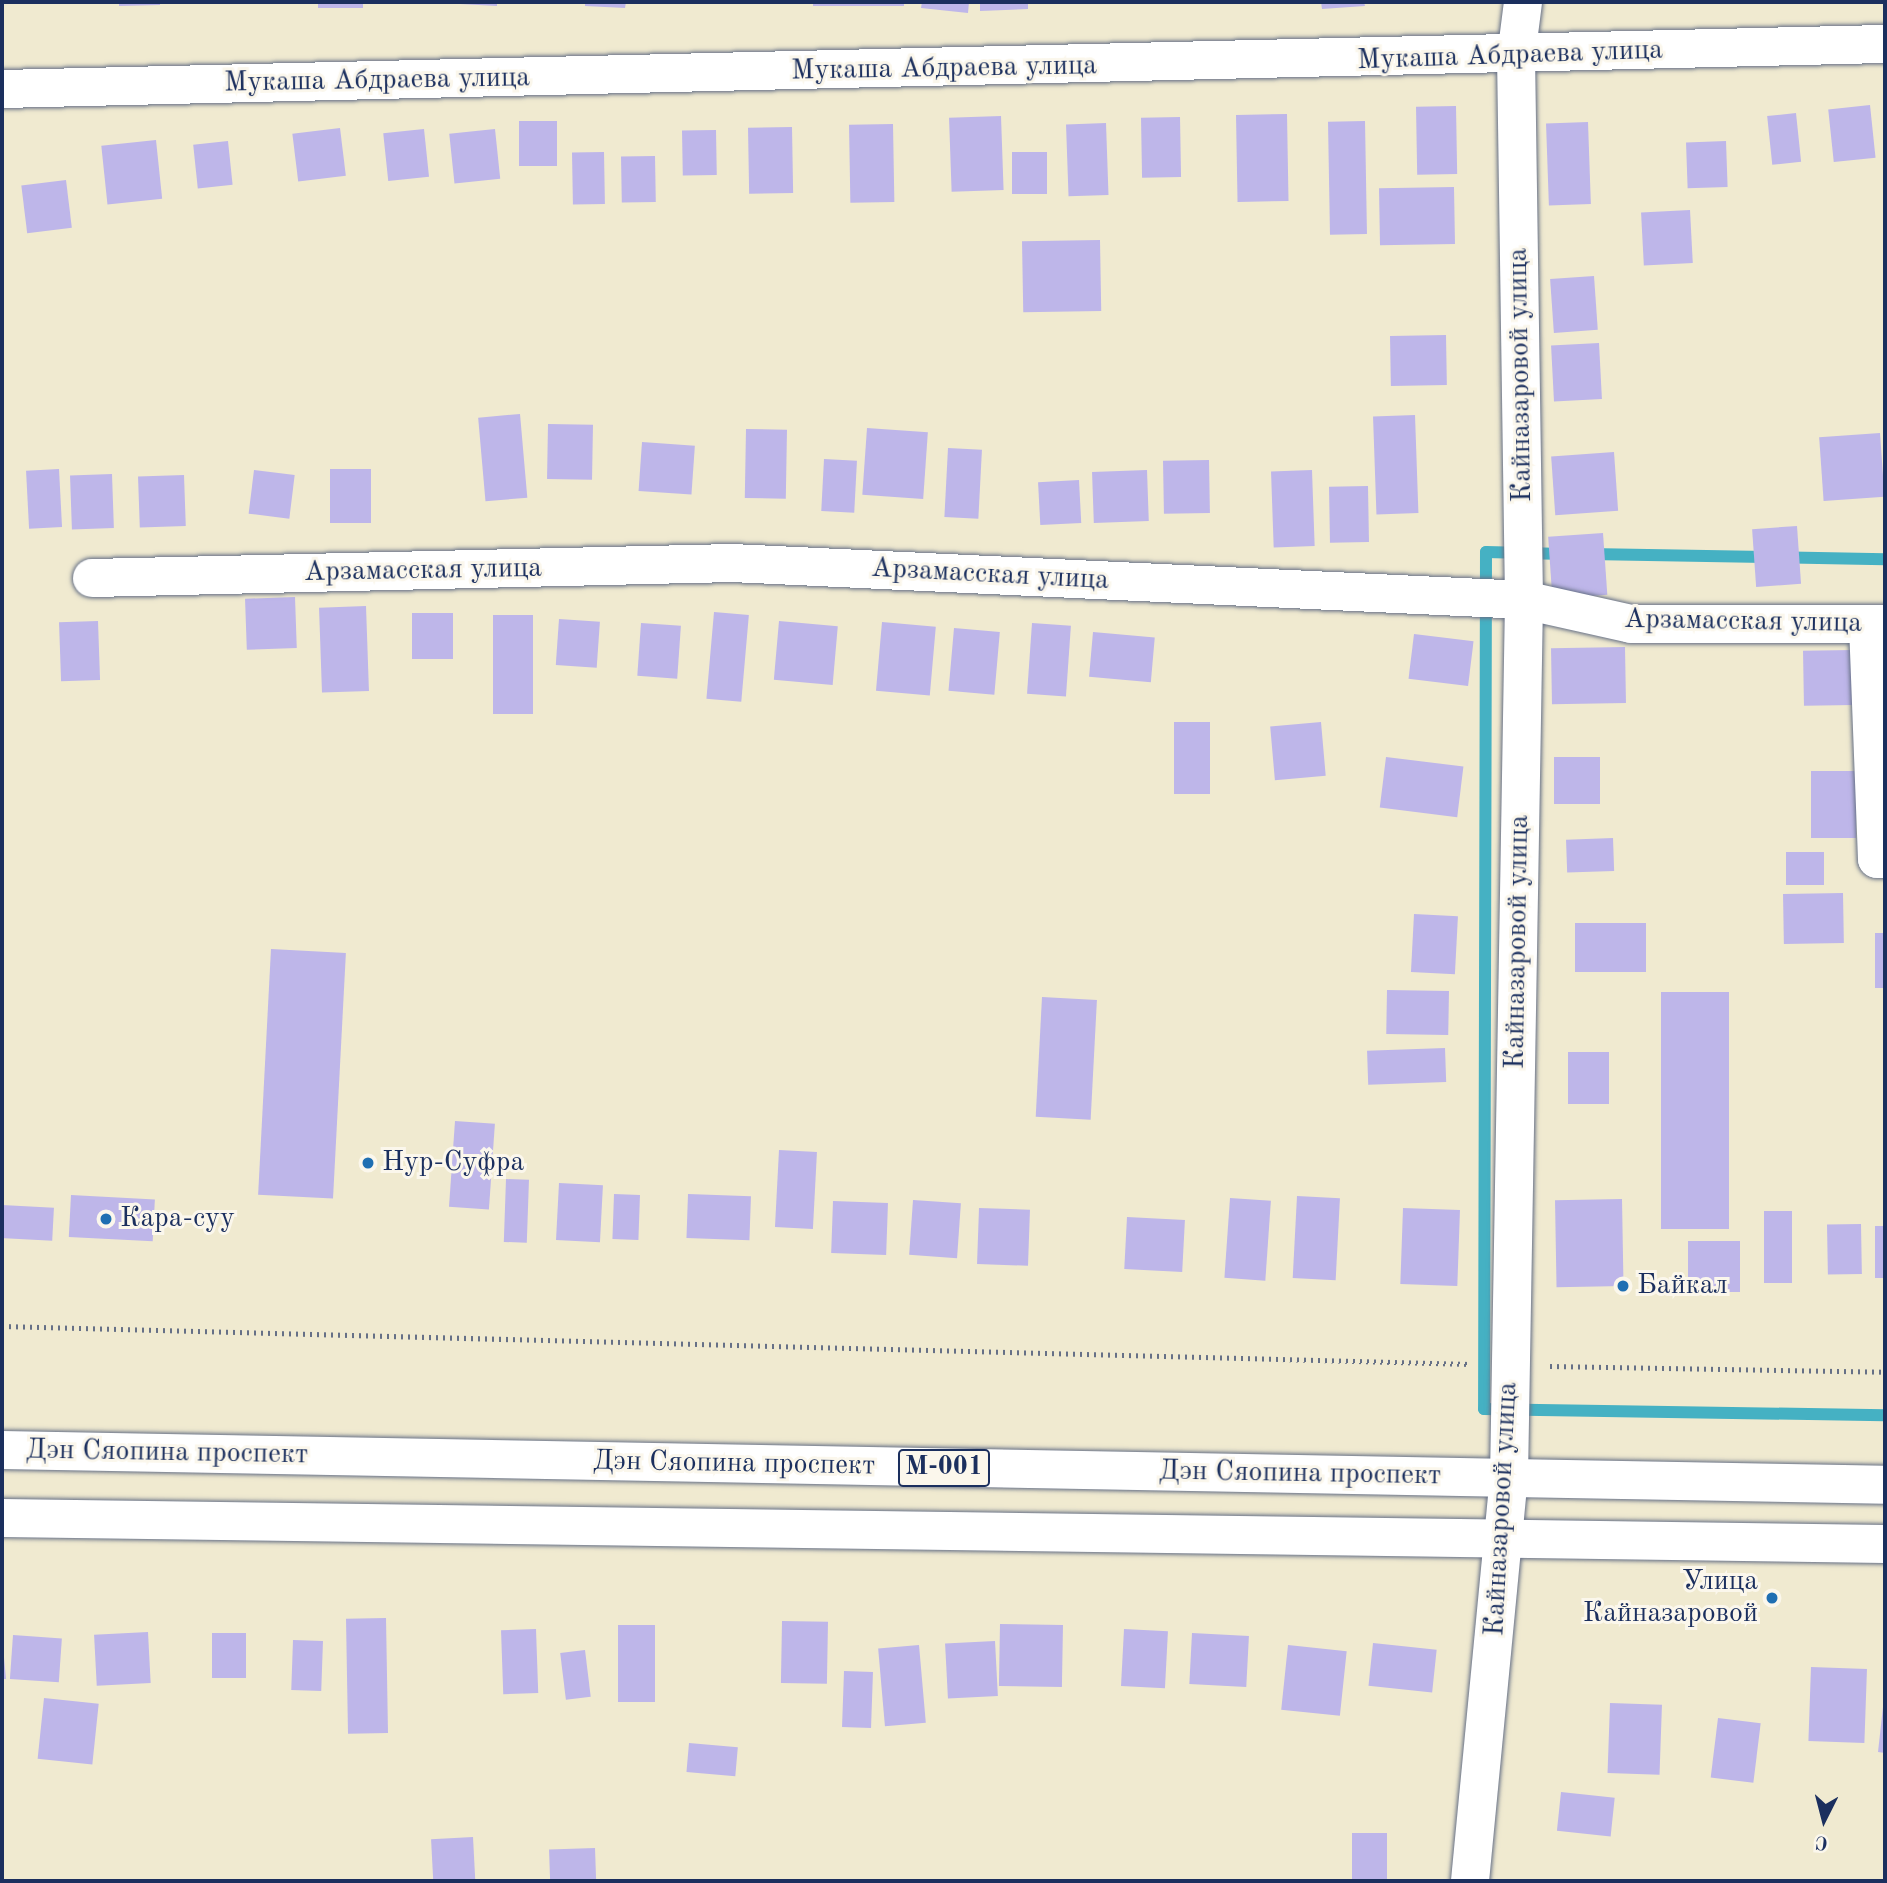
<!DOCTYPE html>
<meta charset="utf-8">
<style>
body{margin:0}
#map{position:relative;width:1887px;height:1883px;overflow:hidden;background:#f0ead0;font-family:"Old Standard TT",serif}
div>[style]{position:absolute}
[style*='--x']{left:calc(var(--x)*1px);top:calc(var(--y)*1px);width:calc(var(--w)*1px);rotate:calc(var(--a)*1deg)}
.stream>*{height:12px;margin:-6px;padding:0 6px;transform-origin:6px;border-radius:6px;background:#45b1c3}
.building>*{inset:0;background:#beb6e9;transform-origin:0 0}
.path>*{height:4.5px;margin-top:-2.25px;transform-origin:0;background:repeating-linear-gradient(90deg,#667086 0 2px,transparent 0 7px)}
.roads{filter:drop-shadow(0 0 2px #667086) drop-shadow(0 0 2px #667086)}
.street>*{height:38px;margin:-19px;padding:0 19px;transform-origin:19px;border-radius:19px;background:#fff}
.primary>*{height:38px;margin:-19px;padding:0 19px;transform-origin:19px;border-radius:19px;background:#fff}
.dots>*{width:19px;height:19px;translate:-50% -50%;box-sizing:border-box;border:4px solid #fbf7ec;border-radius:50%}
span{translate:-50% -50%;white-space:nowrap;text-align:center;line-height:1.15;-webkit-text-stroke:6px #fbf7ec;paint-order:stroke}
.shield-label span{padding:2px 5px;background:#fbf7ec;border:2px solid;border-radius:5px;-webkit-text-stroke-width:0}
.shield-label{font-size:26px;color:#1b2f5e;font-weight:700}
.street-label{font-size:28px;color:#1b2f5e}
.poi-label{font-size:28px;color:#1b2f5e}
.left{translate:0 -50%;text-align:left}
.right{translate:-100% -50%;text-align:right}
.frame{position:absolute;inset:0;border:4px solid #1b2f5e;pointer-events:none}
.north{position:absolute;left:1789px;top:1785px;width:70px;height:70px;-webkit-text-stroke:5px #fbf7ec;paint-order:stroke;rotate:186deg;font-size:19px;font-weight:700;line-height:28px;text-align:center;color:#1b2f5e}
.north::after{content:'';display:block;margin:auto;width:24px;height:32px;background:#1b2f5e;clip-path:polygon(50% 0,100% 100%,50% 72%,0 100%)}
</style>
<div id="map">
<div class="stream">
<i style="--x:1564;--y:554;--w:78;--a:-178.5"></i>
<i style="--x:1486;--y:552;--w:857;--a:90.13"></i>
<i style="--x:1484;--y:1409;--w:401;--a:0.9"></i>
<i style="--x:1589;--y:554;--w:296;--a:1"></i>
</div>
<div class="building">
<i style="clip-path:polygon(119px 2px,160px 2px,160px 5px,119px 6px)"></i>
<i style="left:318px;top:2px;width:45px;height:6px"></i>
<i style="clip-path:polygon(461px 2px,497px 2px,497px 6px,460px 4px)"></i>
<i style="clip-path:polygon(585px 2px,626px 2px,625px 8px,585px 6px)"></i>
<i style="left:813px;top:2px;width:91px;height:4px"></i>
<i style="clip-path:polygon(922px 2px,969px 2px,968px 13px,921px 8px)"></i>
<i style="clip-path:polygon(980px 2px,1028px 2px,1028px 9px,980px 11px)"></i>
<i style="clip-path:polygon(1321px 2px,1364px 2px,1365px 6px,1322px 9px)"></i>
<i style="left:1870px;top:105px;width:53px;height:42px;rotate:84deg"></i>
<i style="left:1456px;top:106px;width:68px;height:40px;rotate:89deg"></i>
<i style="left:1796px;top:113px;width:49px;height:29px;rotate:84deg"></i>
<i style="left:1287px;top:114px;width:87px;height:51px;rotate:89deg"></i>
<i style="left:1001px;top:116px;width:74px;height:52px;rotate:88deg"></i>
<i style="left:1180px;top:117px;width:60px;height:39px;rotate:89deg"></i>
<i style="left:557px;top:121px;width:45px;height:38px;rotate:90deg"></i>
<i style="left:1365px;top:121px;width:113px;height:37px;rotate:89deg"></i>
<i style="left:1588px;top:122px;width:82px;height:42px;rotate:88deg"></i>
<i style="left:1106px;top:123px;width:72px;height:40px;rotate:88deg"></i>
<i style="left:893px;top:124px;width:78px;height:44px;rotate:89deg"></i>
<i style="left:792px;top:127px;width:66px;height:44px;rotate:89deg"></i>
<i style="left:340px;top:128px;width:48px;height:48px;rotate:83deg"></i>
<i style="left:424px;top:129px;width:48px;height:41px;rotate:84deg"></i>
<i style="left:495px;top:129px;width:50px;height:46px;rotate:84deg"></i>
<i style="left:716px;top:130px;width:45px;height:34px;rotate:89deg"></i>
<i style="left:156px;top:140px;width:59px;height:55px;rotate:84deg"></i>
<i style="left:228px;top:141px;width:44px;height:35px;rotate:84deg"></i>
<i style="left:1726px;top:141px;width:46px;height:40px;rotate:88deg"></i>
<i style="left:604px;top:152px;width:52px;height:32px;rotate:89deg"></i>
<i style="left:1012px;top:152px;width:35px;height:42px"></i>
<i style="left:655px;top:156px;width:46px;height:34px;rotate:89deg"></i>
<i style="left:66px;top:180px;width:48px;height:45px;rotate:83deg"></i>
<i style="left:1454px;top:187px;width:57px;height:75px;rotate:89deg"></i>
<i style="left:1690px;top:210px;width:53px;height:49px;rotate:87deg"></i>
<i style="left:1100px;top:240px;width:71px;height:78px;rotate:89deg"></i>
<i style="left:1594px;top:276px;width:54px;height:44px;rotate:86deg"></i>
<i style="left:1446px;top:335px;width:50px;height:56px;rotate:89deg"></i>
<i style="left:1599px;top:343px;width:56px;height:48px;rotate:87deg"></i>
<i style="left:520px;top:414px;width:84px;height:42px;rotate:85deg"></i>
<i style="left:1415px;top:415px;width:98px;height:42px;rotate:88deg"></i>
<i style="left:548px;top:424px;width:45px;height:55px;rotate:1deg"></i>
<i style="left:867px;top:428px;width:61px;height:67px;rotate:4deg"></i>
<i style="left:746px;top:429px;width:41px;height:69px;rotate:1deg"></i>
<i style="left:1880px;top:433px;width:64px;height:61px;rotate:86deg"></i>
<i style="left:642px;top:442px;width:53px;height:49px;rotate:4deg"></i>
<i style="left:948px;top:448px;width:34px;height:69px;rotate:3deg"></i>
<i style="left:1614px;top:452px;width:59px;height:63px;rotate:86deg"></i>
<i style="left:824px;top:459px;width:33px;height:52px;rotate:3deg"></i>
<i style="left:1209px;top:460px;width:53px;height:46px;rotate:89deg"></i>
<i style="left:59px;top:469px;width:58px;height:33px;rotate:87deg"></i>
<i style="left:330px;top:469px;width:41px;height:54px"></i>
<i style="left:254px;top:470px;width:41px;height:44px;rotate:7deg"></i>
<i style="left:1147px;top:470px;width:51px;height:55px;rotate:88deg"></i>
<i style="left:1312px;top:470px;width:76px;height:41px;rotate:88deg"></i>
<i style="left:112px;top:474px;width:54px;height:42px;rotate:88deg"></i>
<i style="left:184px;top:475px;width:51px;height:46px;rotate:88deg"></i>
<i style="left:1079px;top:480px;width:43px;height:41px;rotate:87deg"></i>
<i style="left:1368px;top:486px;width:56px;height:39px;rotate:89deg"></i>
<i style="left:1797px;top:526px;width:58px;height:45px;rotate:86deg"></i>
<i style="left:1603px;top:533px;width:62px;height:55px;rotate:86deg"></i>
<i style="left:295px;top:597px;width:51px;height:50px;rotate:88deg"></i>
<i style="left:366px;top:606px;width:85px;height:47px;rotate:88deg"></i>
<i style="left:714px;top:612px;width:35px;height:87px;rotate:5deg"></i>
<i style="left:412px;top:613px;width:41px;height:46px"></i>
<i style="left:493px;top:615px;width:40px;height:99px"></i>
<i style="left:559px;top:619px;width:41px;height:46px;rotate:4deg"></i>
<i style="left:98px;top:621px;width:59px;height:39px;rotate:88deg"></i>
<i style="left:779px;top:621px;width:59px;height:59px;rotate:5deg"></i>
<i style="left:882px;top:622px;width:54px;height:69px;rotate:5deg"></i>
<i style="left:641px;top:623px;width:40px;height:53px;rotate:4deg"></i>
<i style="left:1032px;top:623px;width:39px;height:71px;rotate:4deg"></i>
<i style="left:954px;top:628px;width:46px;height:63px;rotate:5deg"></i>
<i style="left:1093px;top:632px;width:62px;height:45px;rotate:5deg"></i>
<i style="left:1414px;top:634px;width:60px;height:45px;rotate:7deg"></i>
<i style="left:1625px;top:647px;width:56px;height:74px;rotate:89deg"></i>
<i style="left:1853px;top:650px;width:55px;height:50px;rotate:89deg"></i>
<i style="left:1174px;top:722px;width:36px;height:72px"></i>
<i style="left:1321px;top:722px;width:54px;height:51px;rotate:85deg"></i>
<i style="left:1386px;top:757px;width:78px;height:51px;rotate:7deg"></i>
<i style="left:1554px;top:757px;width:46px;height:47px"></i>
<i style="left:1811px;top:771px;width:45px;height:67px"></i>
<i style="left:1613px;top:838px;width:33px;height:47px;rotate:88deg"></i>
<i style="left:1786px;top:852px;width:38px;height:33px"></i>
<i style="left:1843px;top:893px;width:50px;height:60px;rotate:89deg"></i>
<i style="left:1414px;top:914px;width:44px;height:58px;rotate:3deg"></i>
<i style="left:1646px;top:923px;width:49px;height:71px;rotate:90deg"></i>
<i style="left:1875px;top:933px;width:10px;height:55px"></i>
<i style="left:271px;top:949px;width:75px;height:246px;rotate:3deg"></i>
<i style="left:1387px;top:990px;width:62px;height:44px;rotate:1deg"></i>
<i style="left:1729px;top:992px;width:237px;height:68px;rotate:90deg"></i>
<i style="left:1042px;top:997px;width:55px;height:120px;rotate:3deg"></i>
<i style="left:1445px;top:1048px;width:34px;height:78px;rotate:88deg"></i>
<i style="left:1568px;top:1052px;width:41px;height:52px"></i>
<i style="left:455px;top:1121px;width:40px;height:86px;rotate:4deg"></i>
<i style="left:779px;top:1150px;width:38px;height:77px;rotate:3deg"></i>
<i style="left:506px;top:1179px;width:23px;height:63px;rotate:2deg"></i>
<i style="left:559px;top:1183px;width:44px;height:57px;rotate:3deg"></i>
<i style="left:614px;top:1194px;width:26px;height:45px;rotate:2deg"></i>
<i style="left:688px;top:1194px;width:63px;height:44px;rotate:2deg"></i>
<i style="left:71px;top:1195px;width:84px;height:42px;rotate:3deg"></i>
<i style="left:1297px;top:1196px;width:43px;height:82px;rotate:3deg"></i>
<i style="left:1230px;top:1198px;width:41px;height:80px;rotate:4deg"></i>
<i style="left:1622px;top:1199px;width:87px;height:67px;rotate:89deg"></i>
<i style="left:913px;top:1200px;width:48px;height:55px;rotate:4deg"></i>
<i style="left:833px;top:1201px;width:55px;height:52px;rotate:2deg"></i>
<i style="left:2px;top:1205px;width:52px;height:33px;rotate:3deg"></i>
<i style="left:979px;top:1208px;width:51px;height:56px;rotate:2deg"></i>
<i style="left:1403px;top:1208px;width:57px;height:76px;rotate:2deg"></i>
<i style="left:1764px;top:1211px;width:28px;height:72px"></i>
<i style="left:1127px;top:1217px;width:58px;height:52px;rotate:3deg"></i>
<i style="left:1861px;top:1224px;width:50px;height:34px;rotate:89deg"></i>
<i style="left:1875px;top:1226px;width:10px;height:52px"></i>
<i style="left:1688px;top:1241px;width:52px;height:51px"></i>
<i style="left:386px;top:1618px;width:115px;height:40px;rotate:89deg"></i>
<i style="left:782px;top:1621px;width:46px;height:62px;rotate:1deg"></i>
<i style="left:1000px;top:1624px;width:63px;height:62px;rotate:1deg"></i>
<i style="left:618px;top:1625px;width:37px;height:77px"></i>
<i style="left:536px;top:1629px;width:64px;height:35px;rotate:88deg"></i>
<i style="left:1124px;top:1629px;width:44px;height:57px;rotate:3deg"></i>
<i style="left:148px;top:1632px;width:51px;height:54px;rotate:87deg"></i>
<i style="left:212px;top:1633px;width:34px;height:45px"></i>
<i style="left:1192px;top:1633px;width:57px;height:51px;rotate:3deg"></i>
<i style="left:13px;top:1635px;width:49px;height:44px;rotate:4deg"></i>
<i style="clip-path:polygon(2px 1636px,6px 1679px,2px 1679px)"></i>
<i style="left:293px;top:1640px;width:30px;height:50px;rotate:2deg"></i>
<i style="left:995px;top:1641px;width:55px;height:50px;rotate:87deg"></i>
<i style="left:1373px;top:1643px;width:64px;height:43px;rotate:6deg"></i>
<i style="left:919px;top:1645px;width:78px;height:41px;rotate:85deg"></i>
<i style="left:1288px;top:1645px;width:59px;height:65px;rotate:6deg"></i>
<i style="left:585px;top:1650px;width:47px;height:25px;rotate:83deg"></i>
<i style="left:1811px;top:1667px;width:56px;height:74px;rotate:2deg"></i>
<i style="left:844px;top:1671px;width:29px;height:56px;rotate:2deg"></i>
<i style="clip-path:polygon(1885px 1689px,1885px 1753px,1878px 1752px)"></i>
<i style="left:44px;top:1698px;width:55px;height:61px;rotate:6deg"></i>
<i style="left:1610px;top:1703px;width:52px;height:70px;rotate:2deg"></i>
<i style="left:1718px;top:1718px;width:43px;height:60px;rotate:7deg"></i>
<i style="left:689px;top:1743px;width:49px;height:29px;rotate:5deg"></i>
<i style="left:1561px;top:1792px;width:54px;height:39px;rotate:6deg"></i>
<i style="left:1352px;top:1833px;width:35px;height:48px"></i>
<i style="left:473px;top:1837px;width:44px;height:42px;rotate:87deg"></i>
<i style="left:595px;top:1848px;width:33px;height:46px;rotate:88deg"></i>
</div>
<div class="path">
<i style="--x:2;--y:1326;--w:1469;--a:1.48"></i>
<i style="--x:1550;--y:1366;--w:335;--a:1"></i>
</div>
<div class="roads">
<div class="street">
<i style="--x:2;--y:89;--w:1884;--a:-1.37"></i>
<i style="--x:92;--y:578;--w:640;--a:-1.34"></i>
<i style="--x:732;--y:563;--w:793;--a:2.67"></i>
<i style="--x:1524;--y:600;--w:110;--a:12.6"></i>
<i style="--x:1631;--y:624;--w:254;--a:0"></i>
<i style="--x:1868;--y:625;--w:234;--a:87.8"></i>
<i style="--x:1877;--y:859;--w:8;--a:0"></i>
<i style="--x:1470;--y:1881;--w:405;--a:-84.5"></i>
<i style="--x:1509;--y:1478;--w:878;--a:-89.02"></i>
<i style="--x:1524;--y:600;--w:543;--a:-90.84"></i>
<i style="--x:1516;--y:57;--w:55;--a:-82.7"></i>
</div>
<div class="primary">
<i style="--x:2;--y:1450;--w:1883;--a:1.06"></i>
<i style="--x:2;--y:1518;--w:1883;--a:0.79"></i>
</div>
</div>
<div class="dots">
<i style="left:368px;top:1163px;background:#1f6fb2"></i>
<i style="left:106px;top:1219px;background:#1f6fb2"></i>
<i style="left:1623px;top:1286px;background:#1f6fb2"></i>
<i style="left:1772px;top:1598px;background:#1f6fb2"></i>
</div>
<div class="shield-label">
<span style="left:944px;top:1468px">M-001</span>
</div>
<div class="street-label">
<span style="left:1510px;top:56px;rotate:-2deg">Мукаша Абдраева улица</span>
<span style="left:944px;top:69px;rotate:-1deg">Мукаша Абдраева улица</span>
<span style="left:377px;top:81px;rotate:-1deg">Мукаша Абдраева улица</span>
<span style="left:1521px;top:375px;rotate:-91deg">Кайназаровой улица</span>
<span style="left:423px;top:571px;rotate:-1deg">Арзамасская улица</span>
<span style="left:990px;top:575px;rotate:3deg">Арзамасская улица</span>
<span style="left:1743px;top:622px;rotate:1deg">Арзамасская улица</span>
<span style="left:1518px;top:942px;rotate:-89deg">Кайназаровой улица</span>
<span style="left:167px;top:1453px;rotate:1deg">Дэн Сяопина проспект</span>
<span style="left:734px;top:1464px;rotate:1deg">Дэн Сяопина проспект</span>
<span style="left:1300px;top:1474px;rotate:1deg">Дэн Сяопина проспект</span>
<span style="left:1502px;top:1509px;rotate:-87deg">Кайназаровой улица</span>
</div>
<div class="poi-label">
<span class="left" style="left:382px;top:1163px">Нур-Суфра</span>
<span class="left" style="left:120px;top:1219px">Кара-суу</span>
<span class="left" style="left:1637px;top:1286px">Байкал</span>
<span class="right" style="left:1758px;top:1598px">Улица<br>Кайназаровой</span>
</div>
<div class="frame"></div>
<div class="north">С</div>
</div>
